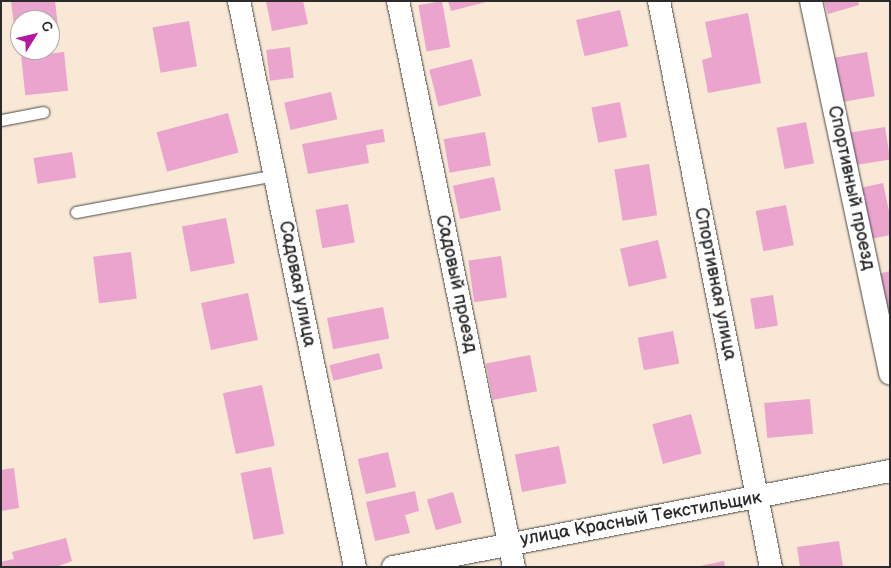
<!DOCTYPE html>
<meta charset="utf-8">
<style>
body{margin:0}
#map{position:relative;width:891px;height:568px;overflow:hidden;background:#f8e8d5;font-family:"Balsamiq Sans",sans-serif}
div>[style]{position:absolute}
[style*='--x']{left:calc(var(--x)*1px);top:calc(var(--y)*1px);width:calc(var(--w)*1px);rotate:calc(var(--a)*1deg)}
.building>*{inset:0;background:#eaa4ce;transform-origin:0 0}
.roads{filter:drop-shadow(0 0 1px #4a4744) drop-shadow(0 0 1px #4a4744)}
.lane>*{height:11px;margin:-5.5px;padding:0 5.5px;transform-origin:5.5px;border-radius:5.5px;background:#fff}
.street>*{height:22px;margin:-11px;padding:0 11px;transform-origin:11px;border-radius:11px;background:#fff}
span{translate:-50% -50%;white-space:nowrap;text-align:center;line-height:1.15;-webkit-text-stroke:5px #fff;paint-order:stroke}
.street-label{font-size:18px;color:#2b2b2b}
.frame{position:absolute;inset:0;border:2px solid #2b2b2b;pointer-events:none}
.north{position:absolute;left:10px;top:10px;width:50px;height:50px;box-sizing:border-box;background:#fff;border:1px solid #aaa;border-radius:50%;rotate:54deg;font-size:14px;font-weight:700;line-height:20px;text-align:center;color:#2b2b2b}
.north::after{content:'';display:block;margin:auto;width:18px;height:22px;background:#b5179e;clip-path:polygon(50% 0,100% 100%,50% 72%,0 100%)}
</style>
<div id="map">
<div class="building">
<i style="clip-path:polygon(11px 1px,55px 1px,58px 27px,50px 28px,50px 20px,20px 20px,20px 32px,15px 33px)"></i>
<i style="clip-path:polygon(266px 1px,303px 1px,308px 24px,272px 31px)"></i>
<i style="left:442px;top:1px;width:47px;height:24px;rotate:80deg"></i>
<i style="clip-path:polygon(448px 1px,486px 1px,486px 2px,451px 11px)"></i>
<i style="clip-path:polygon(824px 1px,858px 1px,859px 5px,828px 14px)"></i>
<i style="left:620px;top:10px;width:37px;height:45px;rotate:77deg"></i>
<i style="clip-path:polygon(748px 13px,761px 83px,708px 93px,702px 60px,712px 57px,705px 22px)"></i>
<i style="left:189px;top:21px;width:46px;height:37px;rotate:80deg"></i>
<i style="left:290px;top:47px;width:31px;height:24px;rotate:83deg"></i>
<i style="left:64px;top:52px;width:39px;height:43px;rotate:84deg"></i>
<i style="left:867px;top:52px;width:45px;height:35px;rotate:80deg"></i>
<i style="left:472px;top:59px;width:38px;height:44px;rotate:76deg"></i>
<i style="left:331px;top:92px;width:28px;height:48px;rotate:77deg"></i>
<i style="left:620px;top:102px;width:36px;height:29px;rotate:79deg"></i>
<i style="left:228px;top:113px;width:41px;height:74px;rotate:75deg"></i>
<i style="left:806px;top:122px;width:42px;height:30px;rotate:79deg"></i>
<i style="left:885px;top:127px;width:33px;height:38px;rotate:81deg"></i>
<i style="clip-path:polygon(383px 129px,385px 142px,366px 145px,369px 163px,308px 174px,302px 144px)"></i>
<i style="left:485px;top:132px;width:34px;height:42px;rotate:80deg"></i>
<i style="left:72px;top:152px;width:26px;height:39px;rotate:81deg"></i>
<i style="left:649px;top:164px;width:52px;height:35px;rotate:81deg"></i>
<i style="left:494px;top:177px;width:34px;height:42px;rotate:78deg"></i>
<i style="clip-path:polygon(883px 183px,890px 216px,890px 235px,871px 239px,860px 188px)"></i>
<i style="left:348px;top:204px;width:39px;height:33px;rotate:80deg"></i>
<i style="left:786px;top:205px;width:41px;height:31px;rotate:79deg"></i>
<i style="left:226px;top:218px;width:46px;height:45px;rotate:79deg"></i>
<i style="left:658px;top:240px;width:39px;height:39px;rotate:77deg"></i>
<i style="left:131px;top:252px;width:47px;height:38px;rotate:83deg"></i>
<i style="left:501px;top:256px;width:42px;height:33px;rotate:82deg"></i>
<i style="clip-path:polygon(890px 271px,890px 318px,889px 318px,878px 274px)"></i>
<i style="left:248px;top:293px;width:48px;height:48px;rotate:78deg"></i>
<i style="left:773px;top:295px;width:31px;height:23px;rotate:81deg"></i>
<i style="left:383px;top:307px;width:32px;height:57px;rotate:79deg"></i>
<i style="left:673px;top:331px;width:33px;height:36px;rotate:79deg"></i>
<i style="left:379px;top:353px;width:16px;height:51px;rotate:76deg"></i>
<i style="left:530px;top:355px;width:37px;height:45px;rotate:79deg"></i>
<i style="left:262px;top:385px;width:62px;height:40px;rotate:78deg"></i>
<i style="left:810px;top:399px;width:35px;height:46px;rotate:85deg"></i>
<i style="left:691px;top:414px;width:41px;height:40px;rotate:75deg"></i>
<i style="left:559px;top:446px;width:38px;height:45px;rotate:79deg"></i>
<i style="left:388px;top:452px;width:36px;height:31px;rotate:77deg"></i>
<i style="left:271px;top:467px;width:68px;height:31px;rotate:79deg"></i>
<i style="clip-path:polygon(14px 468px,19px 508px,1px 511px,1px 470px)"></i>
<i style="clip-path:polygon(415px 491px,419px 511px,405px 515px,410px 533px,375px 541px,366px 502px)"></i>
<i style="left:453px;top:492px;width:32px;height:27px;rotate:74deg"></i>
<i style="clip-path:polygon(66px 538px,72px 561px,56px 567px,1px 567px,1px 562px,14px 559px,12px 552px)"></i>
<i style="clip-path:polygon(839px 541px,843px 567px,800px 567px,797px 547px)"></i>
<i style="clip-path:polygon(724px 561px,725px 567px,700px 567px,700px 566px)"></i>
</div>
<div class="roads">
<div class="lane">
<i style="--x:1;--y:120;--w:43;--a:-10.8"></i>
<i style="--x:76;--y:212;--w:202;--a:-10.5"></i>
</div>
<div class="street">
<i style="--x:239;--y:1;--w:578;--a:78.42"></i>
<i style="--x:398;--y:1;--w:578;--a:78.42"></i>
<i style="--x:659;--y:1;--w:577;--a:78.81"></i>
<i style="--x:811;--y:1;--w:381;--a:78"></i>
<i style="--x:393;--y:567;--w:506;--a:-10.93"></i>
</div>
</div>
<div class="street-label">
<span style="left:851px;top:188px;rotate:78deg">Спортивный проезд</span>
<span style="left:297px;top:284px;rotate:79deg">Садовая улица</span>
<span style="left:456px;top:284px;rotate:78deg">Садовый проезд</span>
<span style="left:715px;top:284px;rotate:79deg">Спортивная улица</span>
<span style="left:641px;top:519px;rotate:-10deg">улица Красный Текстильщик</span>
</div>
<div class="frame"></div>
<div class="north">С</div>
</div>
